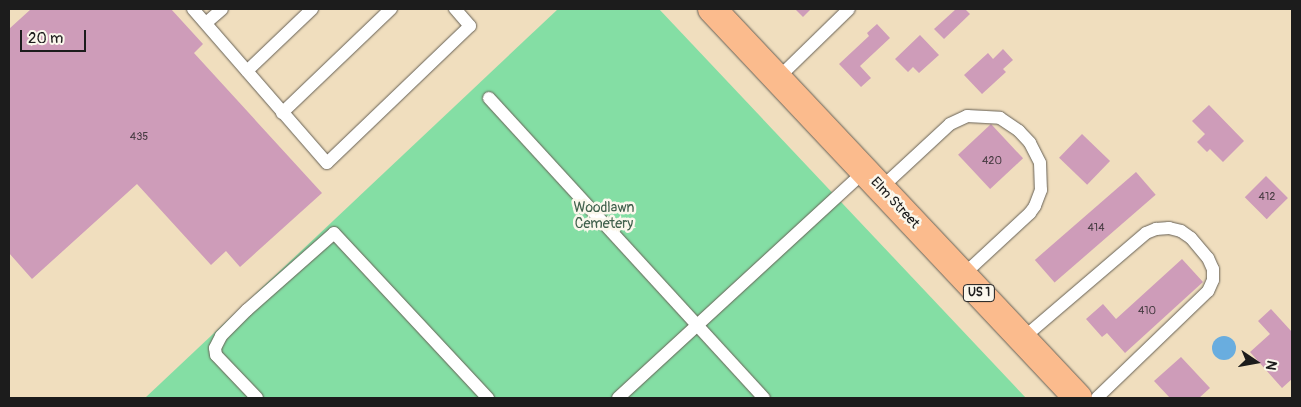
<!DOCTYPE html>
<style>
body{margin:0}
#map{position:relative;width:1301px;height:407px;overflow:hidden;background:#f0debe;font-family:Pangolin,sans-serif}
div>[style]{position:absolute}
[style*='--x']{left:calc(var(--x)*1px);top:calc(var(--y)*1px);width:calc(var(--w)*1px);rotate:calc(var(--a)*1deg)}
.green>*{inset:0;background:#84dea4}
.water>*{inset:0;background:#69addf}
.round{border-radius:50%}
.building>*{inset:0;background:#ce9cb9;transform-origin:0 0}
.roads{filter:drop-shadow(0 0 1px #666055) drop-shadow(0 0 1px #666055)}
.service>*{height:12px;margin:-6px;padding:0 6px;transform-origin:6px;border-radius:6px;background:#fff}
.primary>*{height:28px;margin:-14px;padding:0 14px;transform-origin:14px;border-radius:14px;background:#fbbb8d}
span{translate:-50% -50%;white-space:nowrap;text-align:center;line-height:1.15;-webkit-text-stroke:5px #fbf7ec;paint-order:stroke}
.number-label{font-size:11px;color:#483c43}
.number-label span{-webkit-text-stroke-width:0}
.shield-label span{padding:1px 4px;background:#fbf7ec;border:1px solid;border-radius:4px;-webkit-text-stroke-width:0}
.shield-label{font-size:12px;color:#1c1c1c;font-weight:700}
.street-label{font-size:14px;color:#1c1c1c}
.park-label{font-size:14px;color:#40604c}
.frame{position:absolute;inset:0;border:10px solid #1c1c1c;pointer-events:none}
.north{position:absolute;left:1231px;top:337px;width:50px;height:50px;-webkit-text-stroke:4px #fbf7ec;paint-order:stroke;rotate:102deg;font-size:14px;font-weight:700;line-height:20px;text-align:center;color:#1c1c1c}
.north::after{content:'';display:block;margin:auto;width:18px;height:22px;background:#1c1c1c;clip-path:polygon(50% 0,100% 100%,50% 72%,0 100%)}
.scale{position:absolute;left:20px;top:30px;width:66px;height:22px;box-sizing:border-box;border:2px solid #1c1c1c;border-top:0;padding-left:6px;font-size:15px;line-height:18px;white-space:nowrap;color:#1c1c1c;-webkit-text-stroke:4px #fbf7ec;paint-order:stroke}
</style>
<div id="map">
<div class="green">
<i style="clip-path:polygon(558px 9px,659px 9px,1026px 398px,145px 398px)"></i>
</div>
<div class="water">
<i class="round" style="left:1212px;top:336px;width:24px;height:24px"></i>
</div>
<div class="building">
<i style="clip-path:polygon(31px 9px,171px 9px,203px 44px,194px 53px,322px 193px,240px 267px,226px 251px,211px 265px,137px 184px,32px 279px,9px 253px,9px 29px)"></i>
<i style="clip-path:polygon(795px 9px,811px 9px,803px 17px)"></i>
<i style="clip-path:polygon(956px 9px,965px 9px,970px 14px,944px 39px,934px 29px)"></i>
<i style="clip-path:polygon(877px 24px,890px 38px,860px 66px,871px 78px,861px 87px,839px 64px,869px 36px,867px 33px)"></i>
<i style="clip-path:polygon(920px 35px,939px 55px,919px 73px,913px 67px,908px 72px,895px 59px)"></i>
<i style="clip-path:polygon(1003px 49px,1013px 60px,1003px 69px,1006px 72px,982px 94px,964px 75px,988px 53px,993px 59px)"></i>
<i style="clip-path:polygon(1209px 105px,1244px 141px,1223px 162px,1210px 149px,1207px 152px,1197px 142px,1205px 134px,1192px 121px)"></i>
<i style="left:991px;top:124px;width:47px;height:45px;rotate:47deg"></i>
<i style="left:1082px;top:134px;width:39px;height:33px;rotate:44deg"></i>
<i style="left:1136px;top:172px;width:30px;height:134px;rotate:49deg"></i>
<i style="left:1266px;top:176px;width:31px;height:30px;rotate:45deg"></i>
<i style="clip-path:polygon(1182px 259px,1203px 282px,1125px 353px,1107px 333px,1102px 337px,1086px 319px,1103px 304px,1116px 319px)"></i>
<i style="clip-path:polygon(1271px 309px,1292px 332px,1292px 379px,1282px 388px,1250px 352px,1270px 334px,1258px 321px)"></i>
<i style="clip-path:polygon(1181px 357px,1210px 388px,1199px 398px,1170px 398px,1154px 381px)"></i>
</div>
<div class="roads">
<div class="service">
<i style="--x:193;--y:9;--w:204;--a:49"></i>
<i style="--x:327;--y:163;--w:198;--a:-43.8"></i>
<i style="--x:470;--y:26;--w:23;--a:-131"></i>
<i style="--x:206;--y:23;--w:21;--a:-41"></i>
<i style="--x:247;--y:71;--w:90;--a:-43.6"></i>
<i style="--x:777;--y:79;--w:100;--a:-44.2"></i>
<i style="--x:489;--y:98;--w:407;--a:47.5"></i>
<i style="--x:282;--y:113;--w:151;--a:-43.7"></i>
<i style="--x:881;--y:188;--w:94;--a:-42.8"></i>
<i style="--x:950;--y:124;--w:19;--a:-25"></i>
<i style="--x:967;--y:116;--w:33;--a:3"></i>
<i style="--x:1000;--y:118;--w:23;--a:34"></i>
<i style="--x:1019;--y:131;--w:16;--a:47"></i>
<i style="--x:1030;--y:143;--w:22;--a:63"></i>
<i style="--x:1040;--y:163;--w:27;--a:88"></i>
<i style="--x:1041;--y:190;--w:17;--a:111"></i>
<i style="--x:1035;--y:206;--w:9;--a:126"></i>
<i style="--x:1030;--y:213;--w:91;--a:137.2"></i>
<i style="--x:1022;--y:339;--w:163;--a:-40.5"></i>
<i style="--x:1146;--y:233;--w:11;--a:-22"></i>
<i style="--x:1156;--y:229;--w:13;--a:-4"></i>
<i style="--x:1169;--y:228;--w:12;--a:14"></i>
<i style="--x:1181;--y:231;--w:12;--a:35"></i>
<i style="--x:1191;--y:238;--w:26;--a:50"></i>
<i style="--x:1208;--y:258;--w:12;--a:66"></i>
<i style="--x:1213;--y:269;--w:11;--a:90"></i>
<i style="--x:1213;--y:280;--w:12;--a:114"></i>
<i style="--x:1208;--y:291;--w:154;--a:136.1"></i>
<i style="--x:257;--y:398;--w:59;--a:-133.6"></i>
<i style="--x:216;--y:355;--w:7;--a:-98"></i>
<i style="--x:215;--y:348;--w:13;--a:-63"></i>
<i style="--x:221;--y:336;--w:37;--a:-45"></i>
<i style="--x:247;--y:310;--w:116;--a:-41.5"></i>
<i style="--x:334;--y:233;--w:226;--a:47"></i>
<i style="--x:618;--y:398;--w:335;--a:-42.6"></i>
</div>
<div class="primary">
<i style="--x:712;--y:9;--w:534;--a:46.74"></i>
</div>
</div>
<div class="number-label">
<span style="left:139px;top:137px">435</span>
<span style="left:992px;top:161px">420</span>
<span style="left:1267px;top:197px">412</span>
<span style="left:1096px;top:228px">414</span>
<span style="left:1147px;top:311px">410</span>
</div>
<div class="shield-label">
<span style="left:979px;top:293px">US 1</span>
</div>
<div class="street-label">
<span style="left:895px;top:203px;rotate:47deg">Elm Street</span>
</div>
<div class="park-label">
<span style="left:604px;top:216px">Woodlawn<br>Cemetery</span>
</div>
<div class="frame"></div>
<div class="north">N</div>
<div class="scale">20 m</div>
</div>
